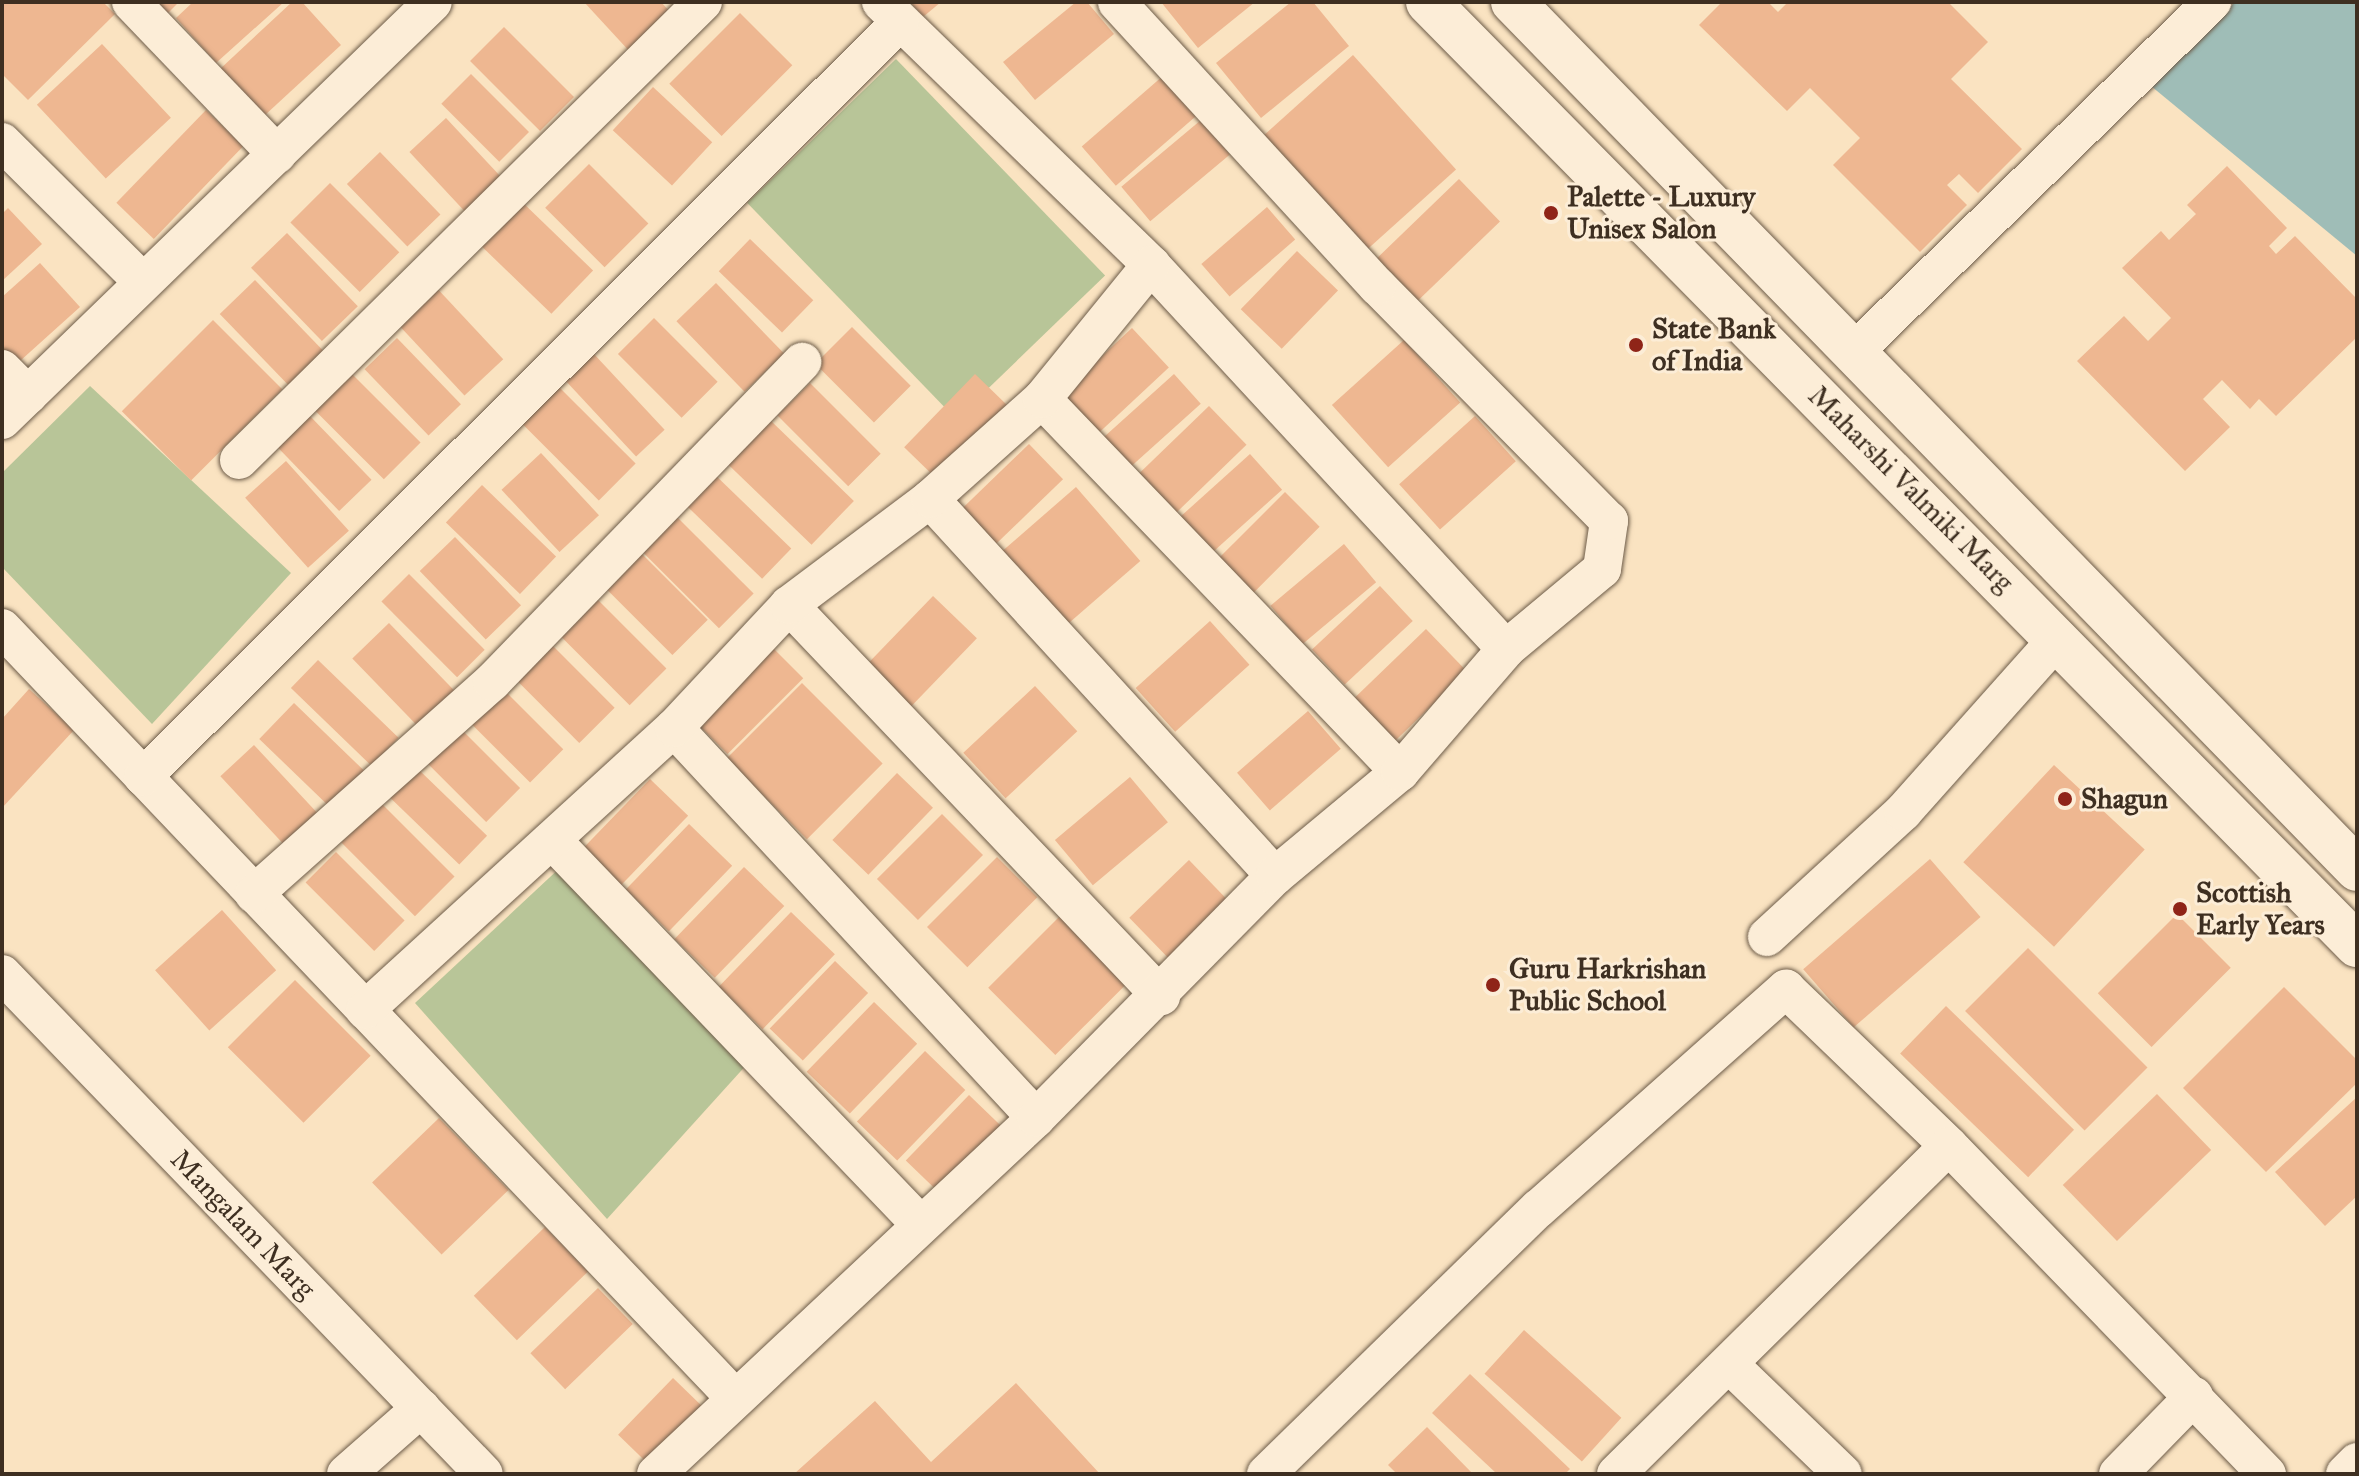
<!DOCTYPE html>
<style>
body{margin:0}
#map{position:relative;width:2359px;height:1476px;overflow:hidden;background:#fae3c1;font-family:"IM FELL Great Primer",serif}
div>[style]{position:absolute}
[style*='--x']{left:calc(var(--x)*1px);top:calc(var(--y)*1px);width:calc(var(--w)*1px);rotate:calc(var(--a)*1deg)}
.green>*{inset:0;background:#b8c598;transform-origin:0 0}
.water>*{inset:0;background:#9fbdb7}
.building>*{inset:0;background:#eeb791;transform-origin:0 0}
.roads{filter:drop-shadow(0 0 2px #6d5c49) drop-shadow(0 0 2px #6d5c49)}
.minor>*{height:38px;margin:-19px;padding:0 19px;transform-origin:19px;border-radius:19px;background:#fcedd7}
.tertiary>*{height:44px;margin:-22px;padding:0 22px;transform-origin:22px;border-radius:22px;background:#fcedd7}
.dots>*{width:22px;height:22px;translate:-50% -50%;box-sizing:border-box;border:4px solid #fcedd7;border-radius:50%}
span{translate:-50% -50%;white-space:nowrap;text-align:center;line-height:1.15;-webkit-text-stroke:6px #fcedd7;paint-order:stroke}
.poi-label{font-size:28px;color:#3e2f21;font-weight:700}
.left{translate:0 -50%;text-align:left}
.street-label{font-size:28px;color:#3e2f21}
.frame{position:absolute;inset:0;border:4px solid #3e2f21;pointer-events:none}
</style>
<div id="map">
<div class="green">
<i style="left:896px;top:59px;width:301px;height:207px;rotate:46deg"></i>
<i style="clip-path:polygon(90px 386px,291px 573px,152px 724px,2px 567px,2px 473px)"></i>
<i style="clip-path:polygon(564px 864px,759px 1051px,607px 1219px,415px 1003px)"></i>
</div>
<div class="water">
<i style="clip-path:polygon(2235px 2px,2357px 2px,2357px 256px,2151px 86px)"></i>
</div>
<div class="building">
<i style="clip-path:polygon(2px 2px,103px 2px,115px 14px,28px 100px,2px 74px)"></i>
<i style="clip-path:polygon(156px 2px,179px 2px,168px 13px)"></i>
<i style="clip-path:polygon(193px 2px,284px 2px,216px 63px,176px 18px)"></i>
<i style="clip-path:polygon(292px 2px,302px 2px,341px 45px,264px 116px,220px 69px)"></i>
<i style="clip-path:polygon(584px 2px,661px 2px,672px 14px,631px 53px)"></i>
<i style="clip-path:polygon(910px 2px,941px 2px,923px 17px)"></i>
<i style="clip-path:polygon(1076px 2px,1087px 2px,1114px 34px,1035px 100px,1003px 62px)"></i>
<i style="clip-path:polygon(1161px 2px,1255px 2px,1198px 48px)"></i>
<i style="clip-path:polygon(1291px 2px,1313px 2px,1349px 46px,1261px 118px,1216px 63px)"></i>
<i style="clip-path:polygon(1722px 2px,1768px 2px,1778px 12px,1788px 2px,1948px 2px,1988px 42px,1951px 79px,2022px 149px,1978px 193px,1959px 174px,1947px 185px,1967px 205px,1920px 252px,1833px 165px,1860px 138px,1810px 88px,1787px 111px,1699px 25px)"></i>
<i style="left:740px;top:13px;width:74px;height:100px;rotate:45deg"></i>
<i style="left:504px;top:27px;width:99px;height:48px;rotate:45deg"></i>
<i style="left:102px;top:44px;width:101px;height:89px;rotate:47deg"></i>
<i style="left:1353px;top:55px;width:154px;height:120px;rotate:48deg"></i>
<i style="left:471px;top:74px;width:82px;height:42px;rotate:45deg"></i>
<i style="left:1164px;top:75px;width:52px;height:109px;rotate:49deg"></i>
<i style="left:653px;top:87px;width:81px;height:59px;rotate:43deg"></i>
<i style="left:206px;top:110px;width:52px;height:129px;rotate:44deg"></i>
<i style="left:446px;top:118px;width:81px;height:50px;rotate:47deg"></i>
<i style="left:1201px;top:120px;width:45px;height:104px;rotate:50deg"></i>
<i style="left:380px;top:152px;width:87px;height:46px;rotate:46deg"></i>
<i style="left:589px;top:164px;width:84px;height:62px;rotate:45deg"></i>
<i style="clip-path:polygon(2227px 166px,2287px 228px,2269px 246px,2276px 254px,2295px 236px,2357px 299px,2357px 337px,2276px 416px,2259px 399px,2250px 409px,2222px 380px,2203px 399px,2230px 427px,2185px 471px,2077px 361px,2124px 316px,2148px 341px,2171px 318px,2122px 268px,2161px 231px,2169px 240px,2196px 214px,2187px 205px)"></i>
<i style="left:1459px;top:179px;width:59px;height:115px;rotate:46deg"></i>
<i style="left:330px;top:183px;width:98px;height:56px;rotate:45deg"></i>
<i style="left:519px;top:199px;width:103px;height:60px;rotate:44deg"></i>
<i style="left:1267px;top:207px;width:43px;height:87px;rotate:49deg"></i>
<i style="clip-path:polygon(8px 208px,42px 244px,2px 281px,2px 214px)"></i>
<i style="left:287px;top:233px;width:102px;height:50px;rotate:46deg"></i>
<i style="left:750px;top:239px;width:88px;height:45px;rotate:44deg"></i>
<i style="left:1297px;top:251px;width:57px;height:81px;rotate:44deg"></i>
<i style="clip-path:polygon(40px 263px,80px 307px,10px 370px,2px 361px,2px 297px)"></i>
<i style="left:255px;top:280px;width:101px;height:49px;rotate:46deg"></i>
<i style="left:716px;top:283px;width:98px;height:55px;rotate:46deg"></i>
<i style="left:433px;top:284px;width:103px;height:53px;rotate:47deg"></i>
<i style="left:654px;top:318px;width:90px;height:51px;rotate:45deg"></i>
<i style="left:213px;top:320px;width:98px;height:129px;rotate:45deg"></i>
<i style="left:852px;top:327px;width:83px;height:52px;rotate:45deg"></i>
<i style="left:1132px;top:328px;width:54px;height:104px;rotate:47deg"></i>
<i style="left:397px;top:338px;width:92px;height:45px;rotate:46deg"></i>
<i style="left:1404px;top:340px;width:84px;height:97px;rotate:48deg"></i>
<i style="left:593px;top:353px;width:105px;height:39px;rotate:47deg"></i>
<i style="left:352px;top:374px;width:97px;height:52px;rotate:45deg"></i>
<i style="left:975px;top:374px;width:47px;height:102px;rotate:44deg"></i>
<i style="left:1174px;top:374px;width:40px;height:98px;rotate:48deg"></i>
<i style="left:555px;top:383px;width:114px;height:52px;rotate:45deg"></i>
<i style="left:810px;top:383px;width:100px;height:46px;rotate:45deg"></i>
<i style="left:1209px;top:406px;width:54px;height:103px;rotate:46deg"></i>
<i style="left:309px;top:415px;width:90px;height:45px;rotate:46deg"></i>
<i style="left:1475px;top:416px;width:61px;height:102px;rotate:48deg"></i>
<i style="left:769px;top:419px;width:118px;height:61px;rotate:44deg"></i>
<i style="left:1029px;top:444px;width:49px;height:94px;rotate:46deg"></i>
<i style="left:541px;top:453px;width:85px;height:54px;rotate:47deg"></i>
<i style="left:1250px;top:454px;width:48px;height:98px;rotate:48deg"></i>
<i style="left:286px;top:461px;width:94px;height:55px;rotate:48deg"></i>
<i style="left:710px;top:470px;width:113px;height:42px;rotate:44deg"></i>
<i style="left:482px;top:485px;width:103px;height:52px;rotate:44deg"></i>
<i style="left:1076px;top:487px;width:98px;height:106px;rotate:49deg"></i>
<i style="left:1285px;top:492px;width:49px;height:98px;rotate:45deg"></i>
<i style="left:673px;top:513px;width:114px;height:49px;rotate:45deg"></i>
<i style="left:455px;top:537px;width:95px;height:49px;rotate:46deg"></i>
<i style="left:1344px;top:544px;width:50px;height:96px;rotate:50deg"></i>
<i style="left:642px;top:554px;width:93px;height:50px;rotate:45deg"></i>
<i style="left:409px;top:574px;width:107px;height:39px;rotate:45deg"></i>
<i style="left:1380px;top:586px;width:48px;height:93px;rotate:47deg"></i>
<i style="left:933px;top:596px;width:61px;height:100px;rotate:44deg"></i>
<i style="left:595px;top:597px;width:101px;height:52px;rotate:45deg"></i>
<i style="left:1210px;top:621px;width:59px;height:100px;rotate:48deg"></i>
<i style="left:389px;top:623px;width:96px;height:51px;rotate:46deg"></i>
<i style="left:1426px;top:629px;width:59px;height:102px;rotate:46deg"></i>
<i style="left:551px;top:644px;width:90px;height:50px;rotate:45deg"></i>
<i style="left:770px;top:645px;width:47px;height:107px;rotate:45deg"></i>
<i style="left:318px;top:660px;width:112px;height:39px;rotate:44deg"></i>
<i style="left:494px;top:680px;width:98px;height:47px;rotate:45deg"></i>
<i style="left:802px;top:683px;width:114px;height:107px;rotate:45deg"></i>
<i style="left:1035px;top:686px;width:62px;height:98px;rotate:47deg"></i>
<i style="clip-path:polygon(29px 689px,74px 730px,2px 808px,2px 719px)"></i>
<i style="left:294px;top:703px;width:98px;height:50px;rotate:44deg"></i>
<i style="left:1308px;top:711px;width:50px;height:94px;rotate:49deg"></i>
<i style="left:460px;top:728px;width:85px;height:48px;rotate:45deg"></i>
<i style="left:254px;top:745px;width:98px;height:46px;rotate:47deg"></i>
<i style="left:2054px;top:765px;width:124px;height:133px;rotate:43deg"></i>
<i style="left:418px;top:769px;width:96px;height:40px;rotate:44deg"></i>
<i style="left:897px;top:773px;width:50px;height:93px;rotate:44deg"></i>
<i style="left:1130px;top:777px;width:59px;height:98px;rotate:50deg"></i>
<i style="left:650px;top:779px;width:53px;height:97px;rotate:44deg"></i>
<i style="left:381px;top:803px;width:104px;height:56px;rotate:45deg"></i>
<i style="left:942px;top:814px;width:58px;height:92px;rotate:45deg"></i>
<i style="left:689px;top:824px;width:60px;height:91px;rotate:44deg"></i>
<i style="left:336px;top:852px;width:97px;height:43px;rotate:45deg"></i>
<i style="left:997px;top:857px;width:57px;height:99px;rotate:45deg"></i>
<i style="left:1930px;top:859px;width:77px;height:168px;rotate:49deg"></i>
<i style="left:1189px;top:860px;width:60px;height:83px;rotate:46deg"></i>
<i style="left:744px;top:867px;width:56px;height:100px;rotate:44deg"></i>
<i style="left:222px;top:910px;width:81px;height:90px;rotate:48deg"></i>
<i style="left:791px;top:912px;width:61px;height:104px;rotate:44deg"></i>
<i style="left:2177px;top:914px;width:76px;height:112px;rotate:45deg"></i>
<i style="left:1061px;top:915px;width:95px;height:103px;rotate:45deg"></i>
<i style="left:2028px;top:948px;width:169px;height:89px;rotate:45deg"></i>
<i style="left:835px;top:961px;width:46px;height:94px;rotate:44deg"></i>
<i style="left:295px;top:980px;width:107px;height:95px;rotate:45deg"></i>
<i style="clip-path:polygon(2284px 987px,2357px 1060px,2357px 1083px,2266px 1172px,2183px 1088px)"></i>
<i style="left:874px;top:1002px;width:60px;height:97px;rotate:44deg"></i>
<i style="left:1946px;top:1006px;width:178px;height:66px;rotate:44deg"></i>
<i style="left:925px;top:1051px;width:56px;height:98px;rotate:44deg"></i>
<i style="left:2157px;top:1094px;width:78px;height:131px;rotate:46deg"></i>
<i style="left:969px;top:1095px;width:57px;height:91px;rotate:44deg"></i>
<i style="clip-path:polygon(2357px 1097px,2357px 1196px,2325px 1226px,2275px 1172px)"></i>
<i style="left:439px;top:1118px;width:100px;height:93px;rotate:46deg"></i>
<i style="left:545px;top:1227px;width:62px;height:99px;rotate:46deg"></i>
<i style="left:598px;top:1288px;width:50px;height:94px;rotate:46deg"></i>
<i style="left:1524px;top:1330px;width:131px;height:59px;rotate:42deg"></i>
<i style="clip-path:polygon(1470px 1374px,1570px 1469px,1565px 1474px,1497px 1474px,1432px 1413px)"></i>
<i style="left:673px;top:1378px;width:47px;height:79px;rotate:44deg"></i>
<i style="clip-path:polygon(1016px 1383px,1100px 1474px,794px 1474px,875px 1401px,931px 1462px)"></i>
<i style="clip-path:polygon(1427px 1427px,1473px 1474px,1397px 1474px,1388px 1465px)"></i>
</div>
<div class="roads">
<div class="minor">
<i style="--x:131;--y:2;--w:211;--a:46.2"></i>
<i style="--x:881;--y:2;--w:377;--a:44.2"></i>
<i style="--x:1151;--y:265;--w:523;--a:47.25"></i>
<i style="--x:2;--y:142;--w:197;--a:44.8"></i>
<i style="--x:1854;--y:352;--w:501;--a:-44.35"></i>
<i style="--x:2;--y:369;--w:37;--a:45"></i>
<i style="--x:1042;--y:399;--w:517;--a:46.18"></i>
<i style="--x:2;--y:420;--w:600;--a:-44.12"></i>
<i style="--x:239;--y:460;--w:652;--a:-44.63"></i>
<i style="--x:930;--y:499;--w:511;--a:47.54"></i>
<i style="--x:789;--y:605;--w:540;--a:46.43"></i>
<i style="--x:2;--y:628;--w:1060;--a:46.41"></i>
<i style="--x:674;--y:728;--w:532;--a:47.13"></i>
<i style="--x:143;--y:777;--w:1069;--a:-44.92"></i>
<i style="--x:552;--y:840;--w:532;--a:46.22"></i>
<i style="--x:254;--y:894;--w:319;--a:-41.7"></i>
<i style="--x:492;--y:682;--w:446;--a:-45.9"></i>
<i style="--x:1767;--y:937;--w:185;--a:-42.6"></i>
<i style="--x:1903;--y:812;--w:233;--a:-48.3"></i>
<i style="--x:2;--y:974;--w:694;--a:46.05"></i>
<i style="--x:365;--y:1010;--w:418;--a:-42.4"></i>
<i style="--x:674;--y:728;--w:168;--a:-46.9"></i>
<i style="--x:789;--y:605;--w:176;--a:-36.9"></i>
<i style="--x:930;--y:499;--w:150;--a:-41.8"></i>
<i style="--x:1042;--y:399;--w:173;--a:-50.9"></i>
<i style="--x:1729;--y:1364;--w:158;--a:44"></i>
<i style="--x:346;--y:1474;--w:100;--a:-41.3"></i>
<i style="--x:656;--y:1474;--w:521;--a:-43.13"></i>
<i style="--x:1036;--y:1118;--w:340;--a:-45.4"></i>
<i style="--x:1275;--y:876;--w:163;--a:-39.8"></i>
<i style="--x:1400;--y:772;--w:162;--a:-49.2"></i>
<i style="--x:1506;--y:649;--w:125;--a:-39.8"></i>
<i style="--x:1602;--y:569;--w:49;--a:-81.7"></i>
<i style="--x:1609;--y:521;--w:330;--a:-134.6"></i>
<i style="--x:1377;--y:286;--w:385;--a:-132.5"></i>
<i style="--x:1266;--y:1474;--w:380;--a:-44.3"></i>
<i style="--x:1538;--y:1209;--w:332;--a:-41.6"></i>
<i style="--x:1786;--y:989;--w:226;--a:43.9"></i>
<i style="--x:1949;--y:1146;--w:457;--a:45.9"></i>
<i style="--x:1616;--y:1474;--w:467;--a:-44.6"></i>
<i style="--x:2118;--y:1474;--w:109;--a:-45.7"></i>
<i style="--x:2345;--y:1474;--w:17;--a:-45"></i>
</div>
<div class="tertiary">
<i style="--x:1428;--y:2;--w:1324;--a:45.43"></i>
<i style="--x:1513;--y:2;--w:1210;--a:45.77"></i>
</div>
</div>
<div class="dots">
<i style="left:1551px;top:213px;background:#8f2418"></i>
<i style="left:1636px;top:345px;background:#8f2418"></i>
<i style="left:2065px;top:799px;background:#8f2418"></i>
<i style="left:2180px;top:909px;background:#8f2418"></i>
<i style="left:1493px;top:985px;background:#8f2418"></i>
</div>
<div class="poi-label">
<span class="left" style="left:1567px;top:213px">Palette - Luxury<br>Unisex Salon</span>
<span class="left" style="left:1652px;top:345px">State Bank<br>of India</span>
<span class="left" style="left:2081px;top:799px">Shagun</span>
<span class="left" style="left:2196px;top:909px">Scottish<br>Early Years</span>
<span class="left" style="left:1509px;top:985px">Guru Harkrishan<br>Public School</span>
</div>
<div class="street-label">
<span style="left:1911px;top:489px;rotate:45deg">Maharshi Valmiki Marg</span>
<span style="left:243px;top:1224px;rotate:46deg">Mangalam Marg</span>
</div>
<div class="frame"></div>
</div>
